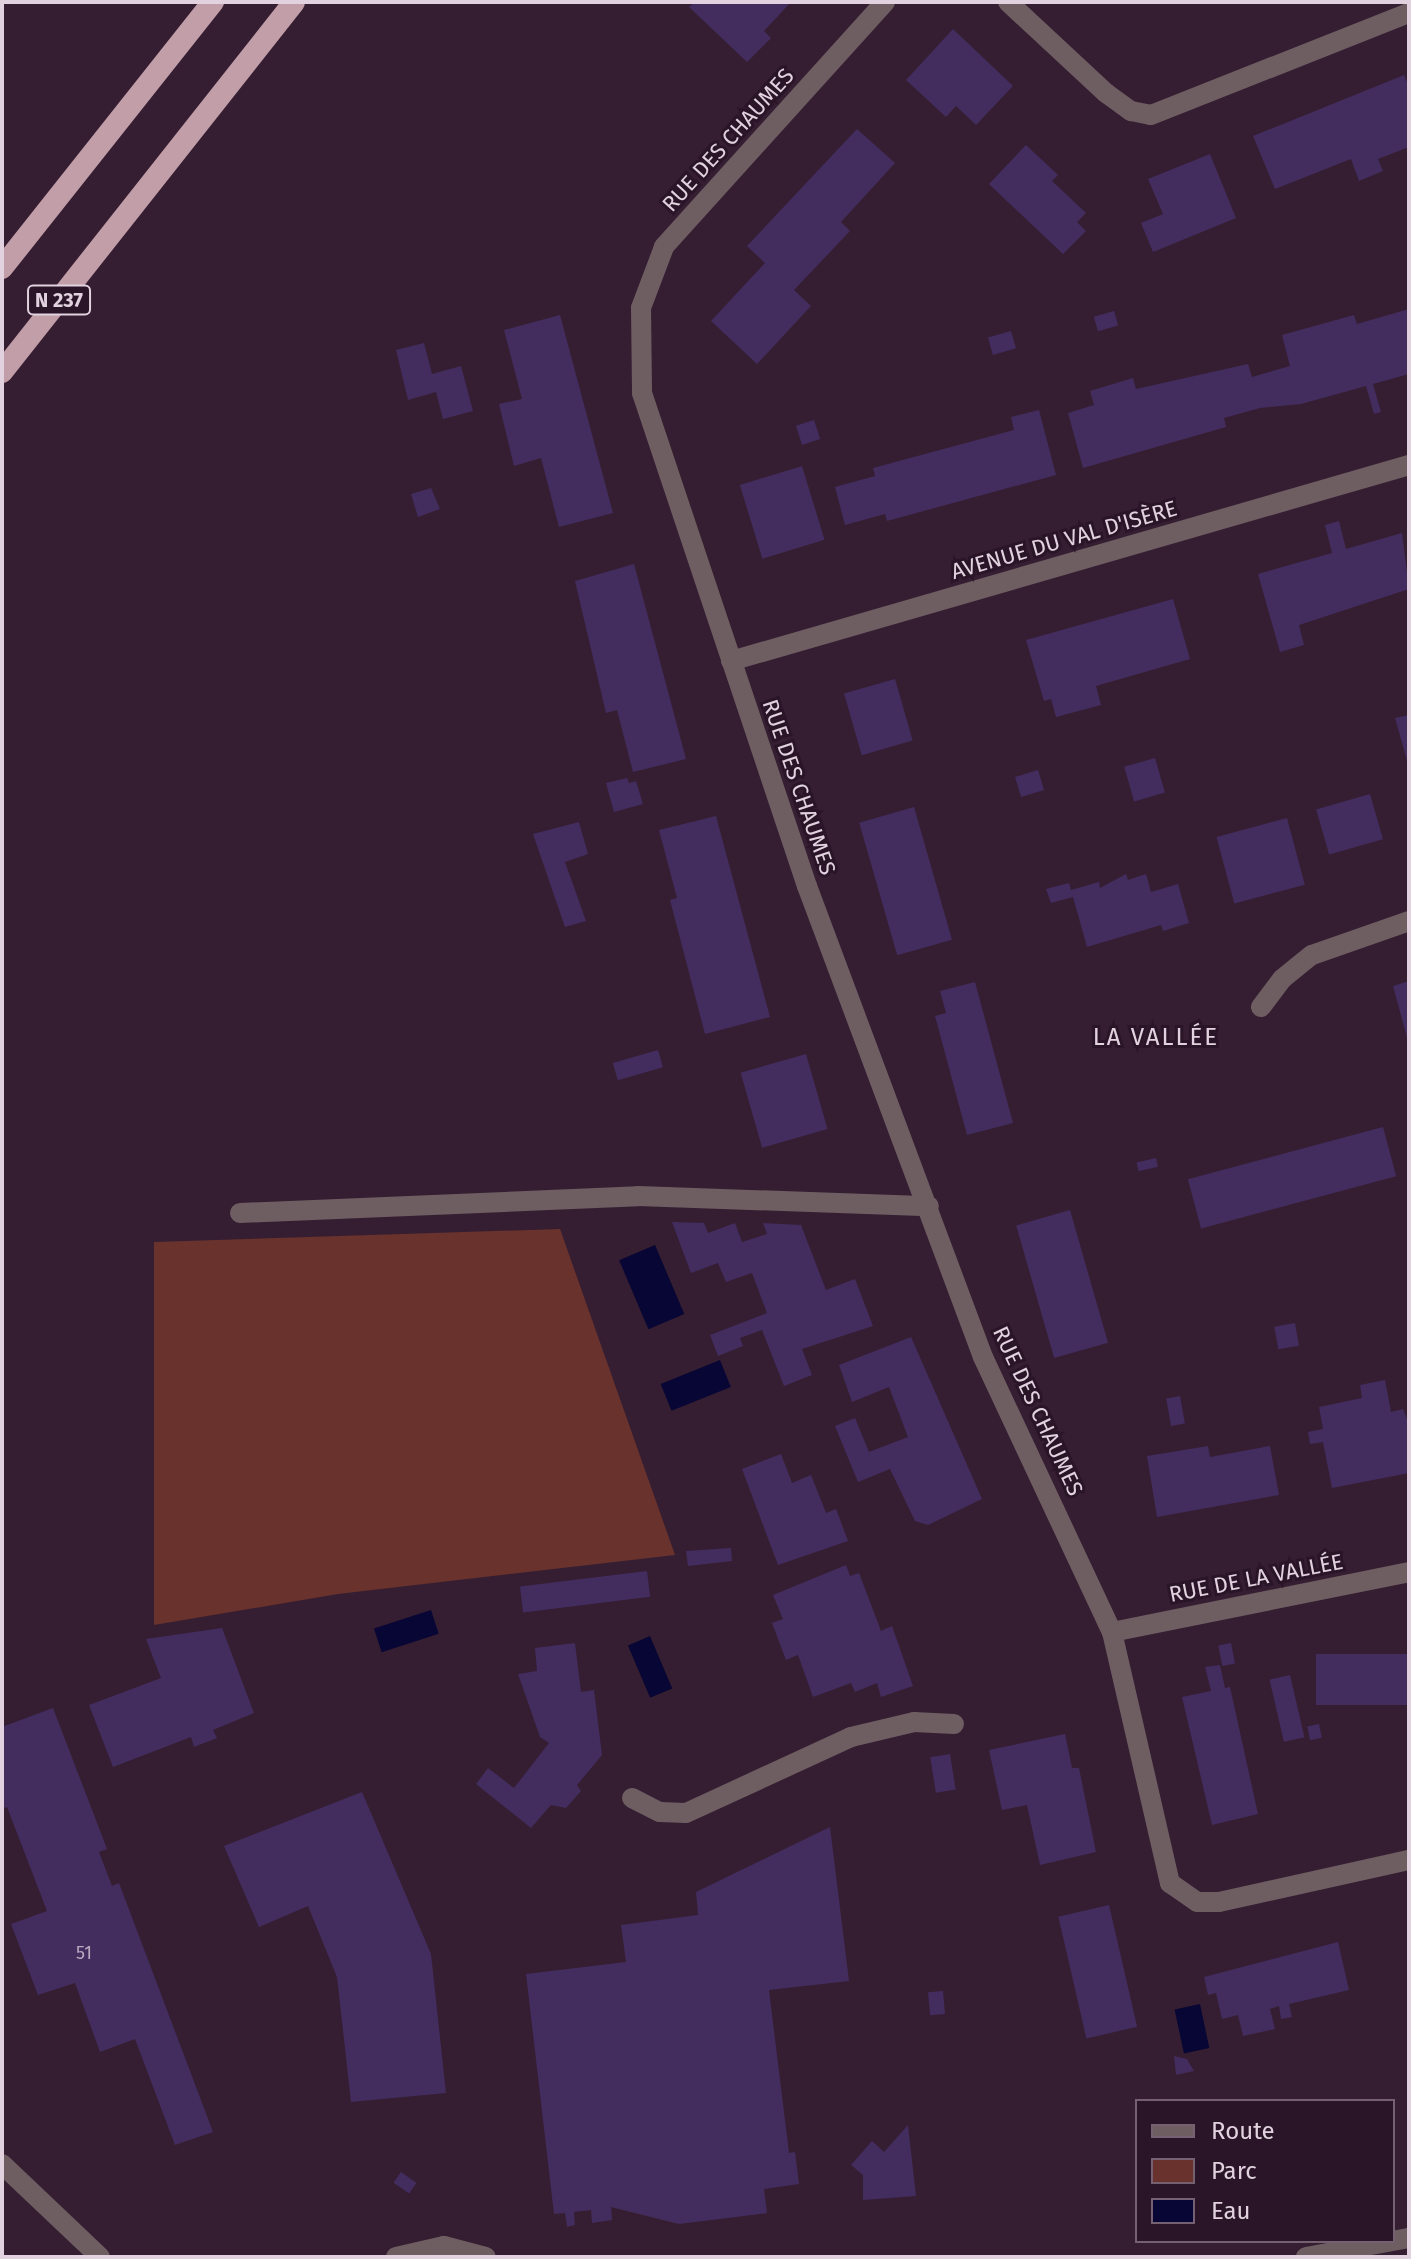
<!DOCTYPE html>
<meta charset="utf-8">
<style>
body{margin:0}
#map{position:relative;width:1411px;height:2259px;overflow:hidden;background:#351e32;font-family:"Fira Sans",sans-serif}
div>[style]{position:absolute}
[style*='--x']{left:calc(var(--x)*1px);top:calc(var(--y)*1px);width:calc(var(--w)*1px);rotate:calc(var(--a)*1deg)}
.green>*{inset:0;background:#69322c}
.water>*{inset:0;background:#080634;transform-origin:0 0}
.building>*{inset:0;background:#422d5e;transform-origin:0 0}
.service>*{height:20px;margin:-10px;padding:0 10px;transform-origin:10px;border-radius:10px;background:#6e5e62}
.minor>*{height:20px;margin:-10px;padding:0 10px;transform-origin:10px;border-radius:10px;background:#6e5e62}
.tertiary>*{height:20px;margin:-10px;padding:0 10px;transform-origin:10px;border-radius:10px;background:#6e5e62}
.trunk>*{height:22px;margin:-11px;padding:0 11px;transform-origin:11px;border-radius:11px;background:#c29ea8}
span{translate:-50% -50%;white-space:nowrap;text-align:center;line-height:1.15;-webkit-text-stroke:6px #2a1428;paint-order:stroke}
.number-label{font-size:18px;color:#baa9bf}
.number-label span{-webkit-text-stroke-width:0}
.shield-label span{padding:2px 6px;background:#2a1428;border:2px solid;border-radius:6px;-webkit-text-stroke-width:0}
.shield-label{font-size:20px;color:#e2d2df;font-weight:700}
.street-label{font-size:22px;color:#e2d2df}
.neighbourhood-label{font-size:24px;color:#e2d2df;letter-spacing:2px}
.frame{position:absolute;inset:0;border:4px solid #e2d2df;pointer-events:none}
.legend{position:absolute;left:1135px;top:2099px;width:260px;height:144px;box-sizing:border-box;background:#2a1428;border:2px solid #746071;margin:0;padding:10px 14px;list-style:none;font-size:24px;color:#e2d2df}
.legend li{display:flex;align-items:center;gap:16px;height:40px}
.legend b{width:40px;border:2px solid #746071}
</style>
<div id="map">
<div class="green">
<i style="clip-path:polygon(560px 1229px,675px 1555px,338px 1594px,154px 1625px,154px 1242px)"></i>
</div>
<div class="water">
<i style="left:655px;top:1245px;width:75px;height:39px;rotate:67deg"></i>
<i style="left:720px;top:1360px;width:29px;height:64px;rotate:68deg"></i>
<i style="left:431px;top:1610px;width:25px;height:60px;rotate:72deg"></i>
<i style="left:650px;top:1636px;width:57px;height:24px;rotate:67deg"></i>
<i style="left:1200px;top:2004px;width:45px;height:26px;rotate:78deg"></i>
</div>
<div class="building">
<i style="clip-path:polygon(695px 2px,791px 2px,764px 31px,771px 38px,747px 62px,689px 7px)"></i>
<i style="clip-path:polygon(953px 29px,1013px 86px,976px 125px,956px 106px,946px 117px,906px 80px)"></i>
<i style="clip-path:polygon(1404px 75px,1409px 87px,1409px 147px,1378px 159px,1383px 171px,1359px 181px,1351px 159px,1275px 189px,1253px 136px)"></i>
<i style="clip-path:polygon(857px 129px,895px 163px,841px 222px,850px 231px,794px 290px,811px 306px,757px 364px,711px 321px,765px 263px,747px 246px)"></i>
<i style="clip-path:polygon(1026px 145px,1058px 175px,1052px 181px,1086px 213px,1077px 222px,1086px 231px,1063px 254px,989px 184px)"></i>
<i style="clip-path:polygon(1210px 154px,1236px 218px,1153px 252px,1141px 223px,1163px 214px,1148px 179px)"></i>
<i style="clip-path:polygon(1409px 309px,1409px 374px,1373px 384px,1381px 412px,1374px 414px,1366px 386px,1301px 404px,1260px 408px,1224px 418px,1226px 427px,1083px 468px,1068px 413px,1094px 405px,1090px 391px,1133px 378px,1136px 389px,1248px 364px,1252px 377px,1290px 366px,1282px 335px,1354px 315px,1357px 324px)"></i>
<i style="left:1114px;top:311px;width:15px;height:21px;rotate:74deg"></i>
<i style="clip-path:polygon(560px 315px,613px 513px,559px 527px,541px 458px,514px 466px,499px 404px,522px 399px,504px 330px)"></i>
<i style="left:1011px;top:331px;width:18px;height:24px;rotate:74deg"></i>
<i style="clip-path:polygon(424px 343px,432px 374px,461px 366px,473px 411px,443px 419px,436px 392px,408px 400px,396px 350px)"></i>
<i style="clip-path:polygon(1039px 410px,1056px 475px,887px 521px,885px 514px,845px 525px,835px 487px,875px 476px,873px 468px,1014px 430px,1011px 417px)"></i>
<i style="left:814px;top:420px;width:20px;height:19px;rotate:72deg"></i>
<i style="left:802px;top:466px;width:77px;height:65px;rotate:73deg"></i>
<i style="clip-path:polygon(431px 488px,440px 509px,418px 517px,411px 494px)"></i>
<i style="clip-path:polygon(1339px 521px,1346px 549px,1402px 533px,1409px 589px,1299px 625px,1304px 645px,1280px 652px,1258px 574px,1332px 553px,1325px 525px)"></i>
<i style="clip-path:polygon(634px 564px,686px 759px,633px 772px,617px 710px,606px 713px,575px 581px)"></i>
<i style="clip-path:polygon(1173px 599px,1190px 659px,1096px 686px,1101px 705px,1056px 717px,1051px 699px,1044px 701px,1026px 640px)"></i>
<i style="left:895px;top:679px;width:64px;height:53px;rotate:74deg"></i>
<i style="clip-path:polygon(1409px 715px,1409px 764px,1408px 764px,1395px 718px)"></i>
<i style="left:1155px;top:758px;width:36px;height:32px;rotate:74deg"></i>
<i style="left:1038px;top:770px;width:21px;height:24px;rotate:73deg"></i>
<i style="clip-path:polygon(627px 778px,629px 783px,636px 781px,643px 804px,614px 812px,606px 783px)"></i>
<i style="left:1370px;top:794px;width:47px;height:56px;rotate:74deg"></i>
<i style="left:914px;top:807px;width:138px;height:57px;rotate:74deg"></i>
<i style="clip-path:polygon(716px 816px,770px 1017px,705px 1034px,670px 900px,677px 898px,659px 830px)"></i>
<i style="left:1287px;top:818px;width:69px;height:73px;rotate:75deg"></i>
<i style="clip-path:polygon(579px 822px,588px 854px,565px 862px,586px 921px,565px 927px,533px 834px)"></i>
<i style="clip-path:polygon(1126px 874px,1128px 880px,1146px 874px,1151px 892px,1178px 884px,1189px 923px,1163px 931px,1161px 925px,1087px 947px,1073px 897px,1051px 903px,1046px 889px,1069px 883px,1071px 890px,1099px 882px,1100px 888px)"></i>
<i style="clip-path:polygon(1409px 981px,1409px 1041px,1408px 1041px,1393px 986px)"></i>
<i style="clip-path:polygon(975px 982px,1013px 1123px,967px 1135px,935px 1016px,946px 1013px,940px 991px)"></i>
<i style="left:658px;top:1050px;width:18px;height:47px;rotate:74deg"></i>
<i style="left:806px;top:1054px;width:78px;height:68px;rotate:74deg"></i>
<i style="left:1383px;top:1127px;width:51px;height:202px;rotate:75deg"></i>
<i style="left:1156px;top:1158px;width:9px;height:20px;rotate:77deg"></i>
<i style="left:1070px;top:1210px;width:138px;height:56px;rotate:74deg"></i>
<i style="clip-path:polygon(672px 1222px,704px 1223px,708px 1233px,735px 1223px,742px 1242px,767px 1234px,763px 1223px,801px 1225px,826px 1290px,855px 1279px,873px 1326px,802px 1349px,812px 1375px,784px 1386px,762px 1330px,740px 1338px,743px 1346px,718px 1356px,710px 1335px,767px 1313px,752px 1273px,726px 1282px,718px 1263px,691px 1273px)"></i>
<i style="left:1295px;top:1323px;width:23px;height:21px;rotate:80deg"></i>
<i style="clip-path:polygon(911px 1337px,982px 1499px,928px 1525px,915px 1521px,890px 1469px,858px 1482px,835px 1426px,855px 1418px,869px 1452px,908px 1437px,889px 1387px,852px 1402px,839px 1365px)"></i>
<i style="clip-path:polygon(1385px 1380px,1391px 1412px,1403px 1409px,1409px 1424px,1409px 1473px,1332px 1488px,1323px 1442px,1310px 1444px,1308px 1432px,1323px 1429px,1319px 1407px,1362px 1398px,1360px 1385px)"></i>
<i style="left:1180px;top:1396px;width:28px;height:14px;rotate:80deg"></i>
<i style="clip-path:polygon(1208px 1446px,1210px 1457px,1270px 1446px,1279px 1495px,1157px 1517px,1147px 1456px)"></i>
<i style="clip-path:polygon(781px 1454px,792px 1483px,811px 1475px,826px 1513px,836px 1509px,848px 1541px,778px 1565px,742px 1469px)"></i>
<i style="clip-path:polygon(731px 1548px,732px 1561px,688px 1566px,686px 1551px)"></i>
<i style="clip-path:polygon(846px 1565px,850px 1576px,859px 1573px,881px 1631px,892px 1626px,913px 1686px,881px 1697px,877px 1683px,855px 1692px,851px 1683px,813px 1697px,798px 1655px,786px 1660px,772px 1623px,783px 1619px,773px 1595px)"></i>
<i style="left:647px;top:1571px;width:26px;height:128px;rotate:83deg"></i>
<i style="clip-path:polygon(222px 1628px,254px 1713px,213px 1730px,217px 1738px,194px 1747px,191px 1737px,113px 1767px,89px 1705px,161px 1678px,146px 1639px)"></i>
<i style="clip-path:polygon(575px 1643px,581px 1692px,594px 1690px,602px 1755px,577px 1785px,581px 1791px,566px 1808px,551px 1805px,531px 1828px,476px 1784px,488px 1768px,514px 1788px,549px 1743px,540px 1737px,518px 1674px,537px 1671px,535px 1648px)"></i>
<i style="left:1231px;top:1643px;width:21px;height:13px;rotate:79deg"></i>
<i style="left:1409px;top:1654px;width:51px;height:93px;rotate:90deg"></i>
<i style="clip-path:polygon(1220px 1665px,1225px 1688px,1230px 1687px,1258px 1814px,1212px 1825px,1182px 1697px,1211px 1691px,1205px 1667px)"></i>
<i style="left:1290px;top:1675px;width:64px;height:21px;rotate:77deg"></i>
<i style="clip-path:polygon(53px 1708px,107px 1849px,99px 1852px,112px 1886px,119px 1883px,213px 2132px,175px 2145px,135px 2039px,100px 2052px,75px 1983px,38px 1995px,11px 1924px,47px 1911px,7px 1807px,2px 1809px,2px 1727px)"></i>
<i style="left:1319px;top:1724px;width:14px;height:12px;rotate:78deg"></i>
<i style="clip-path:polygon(1065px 1734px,1072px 1768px,1079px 1768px,1096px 1852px,1040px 1865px,1027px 1805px,1002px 1810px,989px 1750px)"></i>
<i style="left:950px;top:1754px;width:36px;height:20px;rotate:81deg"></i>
<i style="clip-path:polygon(362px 1792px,431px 1954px,446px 2093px,351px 2102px,337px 1977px,308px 1906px,259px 1927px,224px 1846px)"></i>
<i style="clip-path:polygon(830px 1827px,849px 1981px,769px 1990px,789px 2153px,795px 2152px,799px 2184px,764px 2189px,767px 2213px,679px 2224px,611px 2207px,612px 2220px,592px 2223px,591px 2210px,574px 2212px,575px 2225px,567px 2227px,565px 2213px,554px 2214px,526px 1974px,626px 1962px,621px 1925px,698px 1915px,696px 1892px)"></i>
<i style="left:1109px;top:1905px;width:125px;height:52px;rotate:77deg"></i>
<i style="clip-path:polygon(1338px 1942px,1349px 1990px,1289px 2004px,1292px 2017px,1281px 2019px,1279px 2006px,1270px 2009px,1275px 2029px,1243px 2036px,1238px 2015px,1222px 2019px,1216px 1993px,1208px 1995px,1204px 1977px)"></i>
<i style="left:943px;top:1991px;width:23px;height:15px;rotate:85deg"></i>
<i style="clip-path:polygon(1174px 2056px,1187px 2059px,1194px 2071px,1176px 2075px)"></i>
<i style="clip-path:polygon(908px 2125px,916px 2196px,863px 2200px,863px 2175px,851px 2165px,872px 2141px,884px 2152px)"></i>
<i style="left:401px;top:2172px;width:19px;height:13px;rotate:35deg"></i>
</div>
<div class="service">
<i style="--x:240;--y:1213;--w:398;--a:-2.4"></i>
<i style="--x:638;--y:1196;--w:291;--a:2"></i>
<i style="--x:632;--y:1798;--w:31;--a:27"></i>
<i style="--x:660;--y:1812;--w:26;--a:2"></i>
<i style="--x:686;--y:1813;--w:182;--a:-24.7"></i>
<i style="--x:851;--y:1737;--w:65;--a:-13.4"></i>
<i style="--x:914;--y:1722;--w:40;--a:2.9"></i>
</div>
<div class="minor">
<i style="--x:885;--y:2;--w:330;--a:132.1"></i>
<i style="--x:664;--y:247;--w:65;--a:110.7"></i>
<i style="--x:641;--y:308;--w:85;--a:89.3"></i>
<i style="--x:642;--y:393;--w:520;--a:71.5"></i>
<i style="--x:807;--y:886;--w:503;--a:69.51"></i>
<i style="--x:983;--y:1357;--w:304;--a:64.9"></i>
<i style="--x:1112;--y:1632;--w:258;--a:77"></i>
<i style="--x:1170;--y:1883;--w:33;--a:35"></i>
<i style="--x:1197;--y:1902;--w:22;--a:0"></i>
<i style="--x:1219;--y:1902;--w:195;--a:-12.5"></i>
<i style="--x:1008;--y:2;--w:134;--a:42.9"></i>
<i style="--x:1106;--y:93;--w:31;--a:36"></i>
<i style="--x:1131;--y:111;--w:20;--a:11"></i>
<i style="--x:1151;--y:115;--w:277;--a:-21.6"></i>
<i style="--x:731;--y:661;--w:706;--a:-16.12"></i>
<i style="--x:1261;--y:1007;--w:35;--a:-53"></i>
<i style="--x:1282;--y:979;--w:38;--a:-39"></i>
<i style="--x:1312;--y:955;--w:103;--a:-19.3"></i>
<i style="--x:1112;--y:1632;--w:303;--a:-11.4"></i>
<i style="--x:396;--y:2257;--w:49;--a:-12.9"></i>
<i style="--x:444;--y:2246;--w:43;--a:14.7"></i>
<i style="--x:1306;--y:2257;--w:105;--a:-10.5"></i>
</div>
<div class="tertiary">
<i style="--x:2;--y:2164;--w:135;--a:43.5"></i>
</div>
<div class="trunk">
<i style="--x:2;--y:268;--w:340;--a:-51.6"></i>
<i style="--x:2;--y:372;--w:471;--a:-51.7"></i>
</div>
<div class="number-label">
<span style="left:84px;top:1953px">51</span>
</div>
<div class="shield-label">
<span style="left:59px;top:300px">N 237</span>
</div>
<div class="street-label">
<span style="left:728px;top:140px;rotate:-48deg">RUE DES CHAUMES</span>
<span style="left:1064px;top:540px;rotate:-16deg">AVENUE DU VAL D'ISÈRE</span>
<span style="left:799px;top:787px;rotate:71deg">RUE DES CHAUMES</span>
<span style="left:1038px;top:1411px;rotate:65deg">RUE DES CHAUMES</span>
<span style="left:1256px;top:1578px;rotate:-11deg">RUE DE LA VALLÉE</span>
</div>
<div class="neighbourhood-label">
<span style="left:1156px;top:1038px">LA VALLÉE</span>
</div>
<div class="frame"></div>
<ul class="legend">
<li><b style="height:10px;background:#6e5e62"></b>Route</li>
<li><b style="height:22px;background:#69322c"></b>Parc</li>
<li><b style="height:22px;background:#080634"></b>Eau</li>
</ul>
</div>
